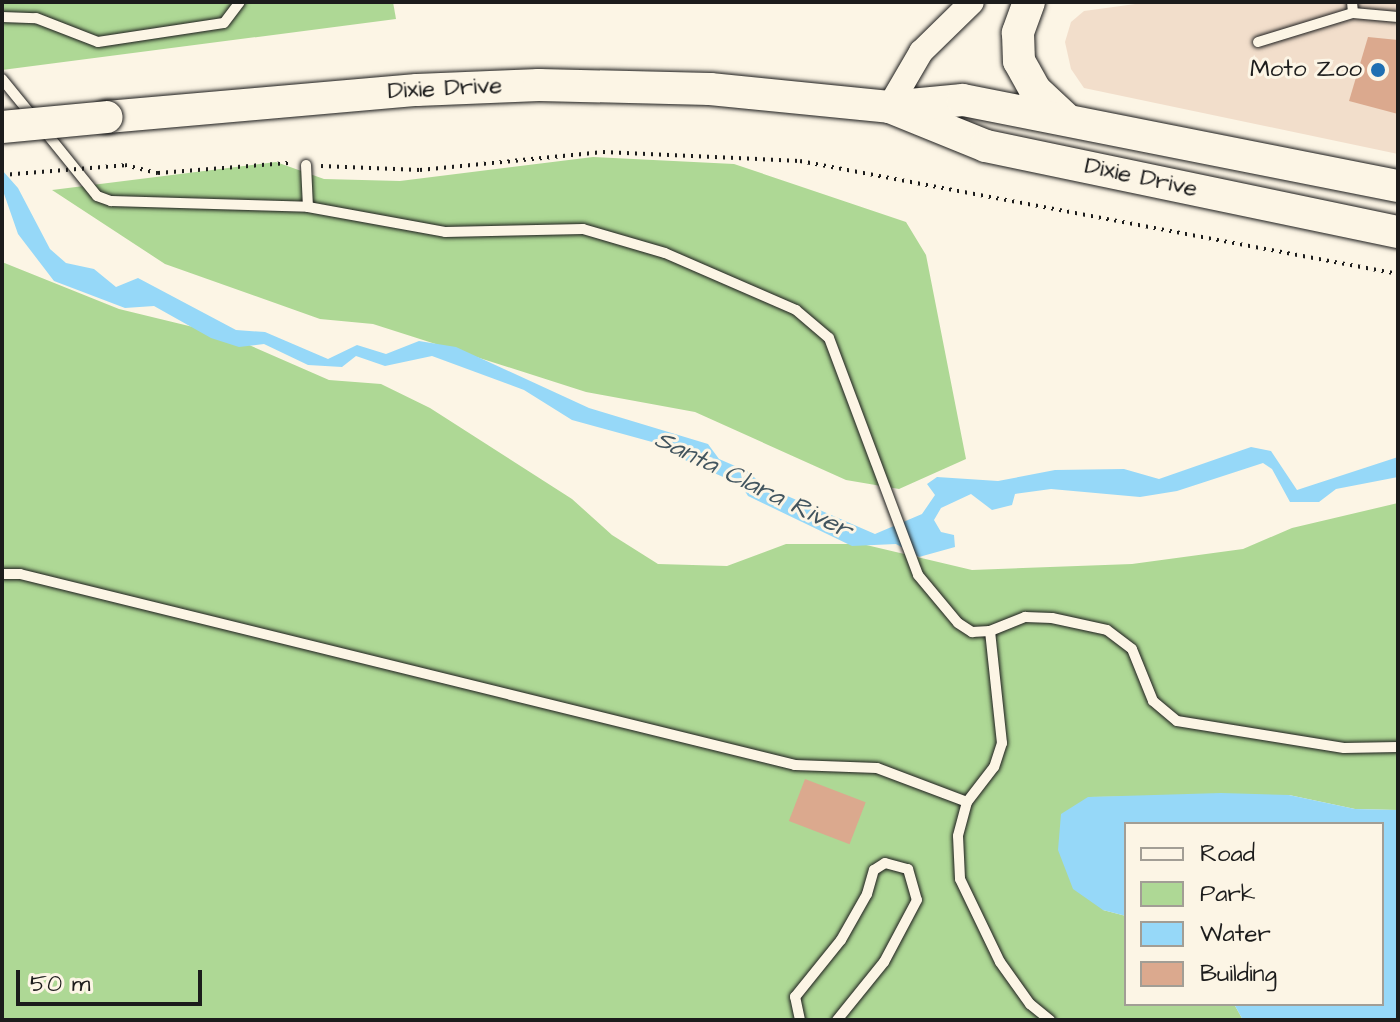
<!DOCTYPE html>
<style>
body{margin:0}
#map{position:relative;width:1400px;height:1022px;overflow:hidden;background:#fcf5e5;font-family:"Architects Daughter",sans-serif}
div>[style]{position:absolute}
[style*='--x']{left:calc(var(--x)*1px);top:calc(var(--y)*1px);width:calc(var(--w)*1px);rotate:calc(var(--a)*1deg)}
.built>*{inset:0;background:#f2decb}
.green>*{inset:0;background:#aed895}
.water>*{inset:0;background:#96d8f8}
.building>*{inset:0;background:#dba98e;transform-origin:0 0}
.path>*{height:4px;margin-top:-2px;transform-origin:0;background:repeating-linear-gradient(90deg,#1c1c1c 0 2px,transparent 0 8px)}
.roads{filter:drop-shadow(0 0 2px #1c1c1c) drop-shadow(0 0 2px #1c1c1c)}
.service>*{height:10px;margin:-5px;padding:0 5px;transform-origin:5px;border-radius:5px;background:#fcf5e5}
.tertiary>*{height:24px;margin:-12px;padding:0 12px;transform-origin:12px;border-radius:12px;background:#fcf5e5}
.primary>*{height:32px;margin:-16px;padding:0 16px;transform-origin:16px;border-radius:16px;background:#fcf5e5}
.path-bridge>*{height:4px;margin-top:-2px;transform-origin:0;background:repeating-linear-gradient(90deg,#1c1c1c 0 2px,transparent 0 8px)}
.bridges{filter:drop-shadow(0 0 2px #1c1c1c) drop-shadow(0 0 2px #1c1c1c)}
.primary-bridge>*{height:32px;margin:-16px;padding:0 16px;transform-origin:16px;border-radius:16px;background:#fcf5e5}
.dots>*{width:22px;height:22px;translate:-50% -50%;box-sizing:border-box;border:4px solid #fcf5e5;border-radius:50%}
span{translate:-50% -50%;white-space:nowrap;text-align:center;line-height:1.15;-webkit-text-stroke:6px #fcf5e5;paint-order:stroke}
.poi-label{font-size:24px;color:#1c1c1c}
.right{translate:-100% -50%;text-align:right}
.street-label{font-size:24px;color:#1c1c1c}
.water-label{font-size:26px;color:#41545e;font-style:italic}
.frame{position:absolute;inset:0;border:4px solid #1c1c1c;pointer-events:none}
.legend{position:absolute;left:1124px;top:822px;width:260px;height:184px;box-sizing:border-box;background:#fcf5e5;border:2px solid #a29e95;margin:0;padding:10px 14px;list-style:none;font-size:24px;color:#1c1c1c}
.legend li{display:flex;align-items:center;gap:16px;height:40px}
.legend b{width:40px;border:2px solid #a29e95}
.scale{position:absolute;left:16px;top:970px;width:186px;height:36px;box-sizing:border-box;border:4px solid #1c1c1c;border-top:0;padding-left:10px;font-size:24px;line-height:28px;white-space:nowrap;color:#1c1c1c;-webkit-text-stroke:6px #fcf5e5;paint-order:stroke}
</style>
<div id="map">
<div class="built">
<i style="clip-path:polygon(1150px 2px,1398px 2px,1398px 154px,1084px 88px,1071px 69px,1065px 42px,1071px 22px,1084px 11px)"></i>
</div>
<div class="green">
<i style="clip-path:polygon(2px 2px,393px 2px,396px 19px,2px 70px)"></i>
<i style="clip-path:polygon(593px 157px,734px 164px,906px 222px,926px 255px,966px 459px,899px 489px,846px 480px,695px 412px,586px 392px,373px 324px,320px 319px,165px 264px,52px 190px,276px 162px,324px 179px,400px 181px)"></i>
<i style="clip-path:polygon(2px 262px,119px 309px,226px 335px,329px 380px,381px 384px,430px 408px,572px 499px,612px 535px,658px 564px,727px 566px,786px 544px,862px 544px,972px 570px,1132px 564px,1243px 549px,1292px 528px,1398px 503px,1398px 810px,1355px 809px,1289px 795px,1089px 797px,1103px 910px,1126px 916px,1126px 1004px,1234px 1004px,1243px 1020px,2px 1020px)"></i>
</div>
<div class="water">
<i style="clip-path:polygon(2px 170px,18px 188px,50px 249px,66px 263px,94px 269px,116px 287px,138px 278px,236px 330px,265px 332px,328px 359px,357px 345px,386px 354px,419px 341px,456px 347px,589px 408px,708px 444px,719px 459px,749px 472px,762px 485px,875px 534px,922px 514px,935px 495px,927px 484px,937px 477px,998px 481px,1055px 470px,1124px 469px,1159px 479px,1251px 447px,1271px 451px,1297px 490px,1398px 457px,1398px 477px,1336px 489px,1319px 502px,1290px 502px,1272px 469px,1263px 463px,1177px 491px,1140px 497px,1051px 489px,1015px 494px,1012px 505px,992px 510px,971px 494px,941px 508px,934px 520px,941px 532px,954px 535px,955px 547px,919px 557px,896px 544px,852px 546px,748px 496px,741px 485px,685px 460px,674px 448px,572px 420px,524px 390px,432px 356px,385px 366px,356px 356px,342px 367px,308px 365px,264px 344px,239px 347px,211px 338px,154px 306px,125px 308px,54px 281px,18px 234px,2px 188px)"></i>
<i style="clip-path:polygon(1221px 793px,1289px 795px,1355px 809px,1398px 810px,1398px 1020px,1243px 1020px,1234px 1004px,1382px 1004px,1382px 824px,1126px 824px,1126px 916px,1103px 910px,1073px 889px,1058px 850px,1061px 814px,1088px 797px)"></i>
</div>
<div class="building">
<i style="clip-path:polygon(1368px 37px,1398px 40px,1398px 114px,1349px 101px)"></i>
<i style="left:805px;top:779px;width:65px;height:45px;rotate:21deg"></i>
</div>
<div class="path">
<i style="--x:125;--y:165;--w:34;--a:14"></i>
<i style="--x:158;--y:173;--w:131;--a:-4.4"></i>
<i style="--x:321;--y:166;--w:99;--a:2.3"></i>
<i style="--x:420;--y:170;--w:184;--a:-5.6"></i>
<i style="--x:603;--y:152;--w:197;--a:2.6"></i>
<i style="--x:800;--y:161;--w:609;--a:10.7"></i>
</div>
<div class="roads">
<div class="service">
<i style="--x:1353;--y:13;--w:45;--a:5.1"></i>
<i style="--x:2;--y:17;--w:34;--a:2"></i>
<i style="--x:36;--y:18;--w:66;--a:21.2"></i>
<i style="--x:98;--y:42;--w:127;--a:-8.6"></i>
<i style="--x:224;--y:23;--w:26;--a:-53"></i>
<i style="--x:1258;--y:42;--w:99;--a:-17"></i>
<i style="--x:1353;--y:13;--w:11;--a:-95"></i>
<i style="--x:2;--y:79;--w:49;--a:50.8"></i>
<i style="--x:43;--y:129;--w:86;--a:51.1"></i>
<i style="--x:97;--y:196;--w:15;--a:20"></i>
<i style="--x:111;--y:201;--w:197;--a:1.7"></i>
<i style="--x:306;--y:165;--w:42;--a:87.3"></i>
<i style="--x:308;--y:207;--w:139;--a:10.3"></i>
<i style="--x:445;--y:232;--w:138;--a:-1.2"></i>
<i style="--x:583;--y:229;--w:85;--a:16.3"></i>
<i style="--x:665;--y:253;--w:143;--a:23.5"></i>
<i style="--x:796;--y:310;--w:43;--a:40.3"></i>
<i style="--x:829;--y:338;--w:253;--a:69.4"></i>
<i style="--x:918;--y:575;--w:62;--a:50.2"></i>
<i style="--x:958;--y:623;--w:17;--a:33"></i>
<i style="--x:972;--y:632;--w:18;--a:-3"></i>
<i style="--x:990;--y:631;--w:38;--a:-22"></i>
<i style="--x:1025;--y:617;--w:27;--a:2"></i>
<i style="--x:1052;--y:618;--w:56;--a:12.3"></i>
<i style="--x:1107;--y:630;--w:31;--a:37"></i>
<i style="--x:1132;--y:649;--w:56;--a:68"></i>
<i style="--x:1153;--y:701;--w:31;--a:40"></i>
<i style="--x:1177;--y:721;--w:169;--a:9.2"></i>
<i style="--x:1344;--y:748;--w:54;--a:-1.1"></i>
<i style="--x:2;--y:574;--w:18;--a:0"></i>
<i style="--x:20;--y:574;--w:798;--a:13.84"></i>
<i style="--x:795;--y:765;--w:82;--a:2.1"></i>
<i style="--x:877;--y:768;--w:96;--a:20.7"></i>
<i style="--x:990;--y:631;--w:113;--a:83.9"></i>
<i style="--x:1002;--y:743;--w:25;--a:108"></i>
<i style="--x:994;--y:767;--w:44;--a:127.6"></i>
<i style="--x:967;--y:802;--w:35;--a:105"></i>
<i style="--x:958;--y:836;--w:43;--a:87.3"></i>
<i style="--x:960;--y:879;--w:92;--a:64.3"></i>
<i style="--x:1000;--y:962;--w:52;--a:54.5"></i>
<i style="--x:1030;--y:1004;--w:26;--a:39"></i>
<i style="--x:800;--y:1020;--w:24;--a:-102"></i>
<i style="--x:795;--y:997;--w:73;--a:-51.1"></i>
<i style="--x:841;--y:940;--w:53;--a:-60.5"></i>
<i style="--x:867;--y:894;--w:25;--a:-74"></i>
<i style="--x:874;--y:870;--w:13;--a:-32"></i>
<i style="--x:885;--y:863;--w:24;--a:15"></i>
<i style="--x:908;--y:869;--w:32;--a:74"></i>
<i style="--x:917;--y:900;--w:70;--a:118"></i>
<i style="--x:884;--y:962;--w:75;--a:129"></i>
</div>
<div class="tertiary">
<i style="--x:889;--y:107;--w:64;--a:-59.8"></i>
<i style="--x:921;--y:52;--w:71;--a:-44.4"></i>
</div>
<div class="primary">
<i style="--x:1029;--y:2;--w:33;--a:110"></i>
<i style="--x:1018;--y:33;--w:28;--a:88"></i>
<i style="--x:1019;--y:61;--w:33;--a:61"></i>
<i style="--x:1035;--y:90;--w:41;--a:43"></i>
<i style="--x:892;--y:108;--w:101;--a:22"></i>
<i style="--x:986;--y:146;--w:421;--a:11.8"></i>
<i style="--x:107;--y:117;--w:311;--a:-5"></i>
<i style="--x:417;--y:90;--w:122;--a:-2.3"></i>
<i style="--x:539;--y:85;--w:171;--a:1.3"></i>
<i style="--x:710;--y:89;--w:180;--a:5.7"></i>
<i style="--x:889;--y:107;--w:74;--a:-5.4"></i>
<i style="--x:963;--y:100;--w:443;--a:11.2"></i>
</div>
</div>
<div class="path-bridge">
<i style="--x:2;--y:175;--w:123;--a:-4.6"></i>
</div>
<div class="bridges">
<div class="primary-bridge">
<i style="--x:2;--y:127;--w:105;--a:-5.4"></i>
</div>
</div>
<div class="dots">
<i style="left:1378px;top:70px;background:#1f6fb2"></i>
</div>
<div class="poi-label">
<span class="right" style="left:1362px;top:70px">Moto Zoo</span>
</div>
<div class="street-label">
<span style="left:445px;top:89px;rotate:-3deg">Dixie Drive</span>
<span style="left:1141px;top:178px;rotate:12deg">Dixie Drive</span>
</div>
<div class="water-label">
<span style="left:753px;top:485px;rotate:26deg">Santa Clara River</span>
</div>
<div class="frame"></div>
<ul class="legend">
<li><b style="height:10px;background:#fcf5e5"></b>Road</li>
<li><b style="height:22px;background:#aed895"></b>Park</li>
<li><b style="height:22px;background:#96d8f8"></b>Water</li>
<li><b style="height:22px;background:#dba98e"></b>Building</li>
</ul>
<div class="scale">50 m</div>
</div>
